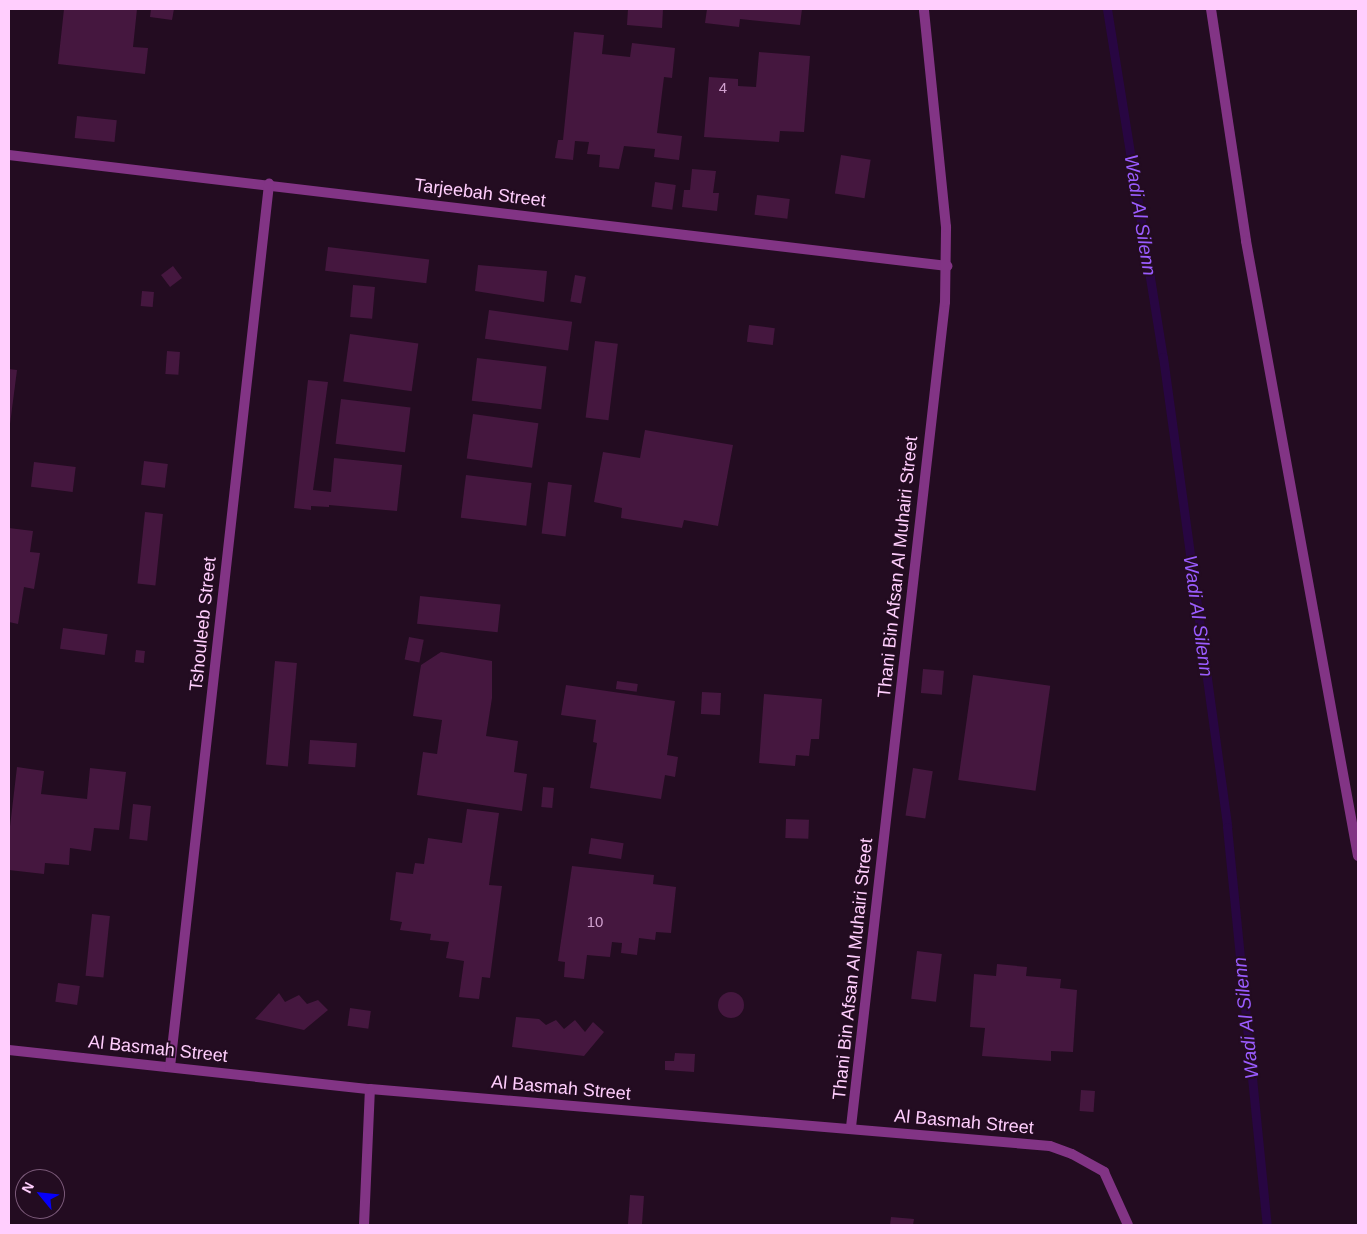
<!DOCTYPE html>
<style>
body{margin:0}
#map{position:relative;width:1367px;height:1234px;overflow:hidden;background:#230c21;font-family:Helvetica,sans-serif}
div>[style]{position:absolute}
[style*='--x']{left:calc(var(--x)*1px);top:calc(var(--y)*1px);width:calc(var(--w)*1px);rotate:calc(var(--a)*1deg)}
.stream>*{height:9px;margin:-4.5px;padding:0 4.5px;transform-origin:4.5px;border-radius:4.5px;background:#280642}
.building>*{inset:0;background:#45173f;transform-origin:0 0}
.round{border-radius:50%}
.service>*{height:10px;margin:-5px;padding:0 5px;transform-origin:5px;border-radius:5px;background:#823485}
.minor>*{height:10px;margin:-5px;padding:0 5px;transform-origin:5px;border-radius:5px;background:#823485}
span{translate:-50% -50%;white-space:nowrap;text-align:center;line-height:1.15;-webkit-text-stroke:4px #230c21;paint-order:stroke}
.number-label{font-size:15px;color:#d0a0ce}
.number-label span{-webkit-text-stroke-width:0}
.street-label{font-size:18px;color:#ffcefd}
.water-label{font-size:19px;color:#9b5cff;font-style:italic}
.frame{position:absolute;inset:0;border:10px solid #ffcefd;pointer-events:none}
.north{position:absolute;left:15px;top:1169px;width:50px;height:50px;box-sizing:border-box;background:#230c21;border:1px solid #7b5a79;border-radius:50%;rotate:298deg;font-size:14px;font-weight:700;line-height:20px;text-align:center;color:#ffcefd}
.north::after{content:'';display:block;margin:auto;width:18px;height:22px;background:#0600f9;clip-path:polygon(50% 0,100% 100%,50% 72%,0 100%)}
</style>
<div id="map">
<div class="stream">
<i style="--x:1107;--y:9;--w:352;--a:80.9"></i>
<i style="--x:1163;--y:357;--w:474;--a:82.2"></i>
<i style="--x:1227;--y:827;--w:400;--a:84.3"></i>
</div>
<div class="building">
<i style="clip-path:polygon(64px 9px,137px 9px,133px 47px,148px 48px,145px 74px,58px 64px)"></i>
<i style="clip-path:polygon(151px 9px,174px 9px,172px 20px,150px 17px)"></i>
<i style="clip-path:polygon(628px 9px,663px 9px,662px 28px,627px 25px)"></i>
<i style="clip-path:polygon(707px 9px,802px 9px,800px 25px,740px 19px,739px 27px,705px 23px)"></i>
<i style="clip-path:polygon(574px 32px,604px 35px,602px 54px,630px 57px,632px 43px,675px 48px,672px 78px,664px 77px,657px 133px,682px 136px,679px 160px,654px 157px,655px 149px,624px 146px,619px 169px,599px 167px,600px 155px,587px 154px,589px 142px,575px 141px,573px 160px,555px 158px,558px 140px,563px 140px)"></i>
<i style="clip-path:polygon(759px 52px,810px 56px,804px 132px,780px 131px,779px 142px,704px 137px,709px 77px,738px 79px,738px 86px,756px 87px)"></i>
<i style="left:77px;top:116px;width:40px;height:22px;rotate:6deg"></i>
<i style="left:841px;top:155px;width:30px;height:39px;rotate:9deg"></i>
<i style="clip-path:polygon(692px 169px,716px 171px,713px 193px,719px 193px,717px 211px,682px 207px,684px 190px,690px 190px)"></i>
<i style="left:655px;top:182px;width:21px;height:25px;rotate:8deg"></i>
<i style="left:757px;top:195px;width:33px;height:20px;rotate:7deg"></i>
<i style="left:328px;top:247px;width:102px;height:24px;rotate:7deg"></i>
<i style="clip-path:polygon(478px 265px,547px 271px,544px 302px,475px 291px)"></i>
<i style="left:173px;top:266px;width:15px;height:15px;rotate:53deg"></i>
<i style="left:575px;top:275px;width:11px;height:27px;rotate:10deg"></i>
<i style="left:353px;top:285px;width:22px;height:32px;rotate:5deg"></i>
<i style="left:142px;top:291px;width:12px;height:15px;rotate:5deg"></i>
<i style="left:489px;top:310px;width:84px;height:29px;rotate:8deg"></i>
<i style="left:749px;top:325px;width:26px;height:17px;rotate:7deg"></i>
<i style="left:350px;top:334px;width:69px;height:48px;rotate:8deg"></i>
<i style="left:595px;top:341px;width:23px;height:77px;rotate:7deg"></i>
<i style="left:167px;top:351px;width:13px;height:23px;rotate:4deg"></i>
<i style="left:477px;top:358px;width:70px;height:43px;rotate:7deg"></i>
<i style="clip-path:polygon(9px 369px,17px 370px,10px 424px,9px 424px)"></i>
<i style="clip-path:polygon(308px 380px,328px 382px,313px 490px,331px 492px,334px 458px,402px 465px,397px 511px,329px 505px,329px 507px,311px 506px,311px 510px,294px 508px)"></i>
<i style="left:341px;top:399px;width:70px;height:45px;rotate:7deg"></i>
<i style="left:473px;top:414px;width:66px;height:45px;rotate:8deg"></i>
<i style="clip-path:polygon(645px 430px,733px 445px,718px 526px,684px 520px,682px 528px,621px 518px,622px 508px,594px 502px,603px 452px,640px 458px)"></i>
<i style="left:144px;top:461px;width:24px;height:24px;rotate:7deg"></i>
<i style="left:34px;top:462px;width:42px;height:25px;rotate:7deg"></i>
<i style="left:466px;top:475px;width:66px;height:43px;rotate:7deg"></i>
<i style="left:548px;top:482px;width:24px;height:52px;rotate:7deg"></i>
<i style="left:145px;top:512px;width:18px;height:72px;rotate:6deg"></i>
<i style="clip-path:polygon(9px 528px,33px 531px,30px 552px,40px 553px,34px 589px,24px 587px,18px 624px,9px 622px)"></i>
<i style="left:420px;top:596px;width:81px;height:28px;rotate:6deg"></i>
<i style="left:63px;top:628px;width:45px;height:21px;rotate:8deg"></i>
<i style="left:409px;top:637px;width:15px;height:23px;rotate:11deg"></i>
<i style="left:136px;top:650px;width:9px;height:12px;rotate:6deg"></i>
<i style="clip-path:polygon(441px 652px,492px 661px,492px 698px,486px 736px,518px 741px,514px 772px,527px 774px,522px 811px,417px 795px,423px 752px,437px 754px,442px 720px,413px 716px,419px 677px,421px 665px)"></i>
<i style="left:275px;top:661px;width:22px;height:104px;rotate:5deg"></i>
<i style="left:923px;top:669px;width:21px;height:24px;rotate:5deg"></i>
<i style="left:973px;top:675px;width:78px;height:106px;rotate:8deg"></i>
<i style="left:617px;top:681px;width:21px;height:8px;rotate:8deg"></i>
<i style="clip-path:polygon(566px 685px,675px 701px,667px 755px,678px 757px,675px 777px,665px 775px,661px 799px,590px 788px,597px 743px,593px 742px,596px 720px,561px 715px)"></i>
<i style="left:702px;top:692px;width:19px;height:22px;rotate:3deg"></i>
<i style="clip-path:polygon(764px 694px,822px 699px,819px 739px,811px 739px,809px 756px,796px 755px,795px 766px,759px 763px)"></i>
<i style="left:310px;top:740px;width:47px;height:24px;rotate:4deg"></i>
<i style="clip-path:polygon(17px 767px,44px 771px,41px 794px,87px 799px,90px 768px,126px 772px,119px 830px,94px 828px,91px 851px,70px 848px,69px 865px,45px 863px,44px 874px,9px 870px,9px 835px)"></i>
<i style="left:913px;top:768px;width:20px;height:48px;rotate:9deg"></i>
<i style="left:543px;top:787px;width:11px;height:20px;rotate:5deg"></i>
<i style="left:133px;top:804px;width:18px;height:35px;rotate:6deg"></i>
<i style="clip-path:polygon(467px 809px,499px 813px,489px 885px,502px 886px,490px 978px,482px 977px,479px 999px,459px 997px,464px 961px,446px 958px,449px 942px,430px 940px,431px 934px,400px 930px,402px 922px,390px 920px,396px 872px,413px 874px,415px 863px,424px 864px,428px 838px,462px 843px)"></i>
<i style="left:786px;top:819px;width:23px;height:19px;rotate:2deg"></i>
<i style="left:591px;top:838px;width:33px;height:16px;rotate:9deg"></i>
<i style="clip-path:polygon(572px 866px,654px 875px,653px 884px,676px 887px,671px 933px,656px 932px,655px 940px,639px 938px,637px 955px,621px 953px,622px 943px,612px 942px,610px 957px,587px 955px,584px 979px,564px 977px,565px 962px,558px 961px)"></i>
<i style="left:92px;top:914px;width:18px;height:62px;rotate:6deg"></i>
<i style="left:917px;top:951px;width:25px;height:48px;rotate:7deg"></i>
<i style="clip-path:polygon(997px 964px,1027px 967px,1026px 976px,1061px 979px,1060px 988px,1077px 990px,1073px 1052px,1051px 1051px,1051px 1061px,982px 1056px,985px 1028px,970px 1027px,974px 974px,996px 976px)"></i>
<i style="left:58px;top:983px;width:22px;height:19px;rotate:8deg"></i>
<i class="round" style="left:718px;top:992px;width:26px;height:26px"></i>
<i style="clip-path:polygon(279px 993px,285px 1002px,299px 995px,307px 1004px,318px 1000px,328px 1010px,304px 1030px,255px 1019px)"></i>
<i style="left:350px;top:1008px;width:21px;height:18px;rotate:8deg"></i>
<i style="clip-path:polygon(516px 1017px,539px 1019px,546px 1025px,556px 1020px,564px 1029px,575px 1020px,585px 1032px,593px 1022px,604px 1032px,584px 1056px,512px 1047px)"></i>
<i style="clip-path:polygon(675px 1053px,695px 1054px,694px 1072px,665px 1070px,665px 1061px,674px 1061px)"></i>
<i style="left:1081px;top:1090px;width:14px;height:21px;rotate:4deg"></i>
<i style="left:630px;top:1195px;width:14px;height:30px;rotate:4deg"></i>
<i style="clip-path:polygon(891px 1217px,914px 1219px,913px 1225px,890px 1225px)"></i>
</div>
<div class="service">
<i style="--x:1211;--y:9;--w:235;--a:81.4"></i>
<i style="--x:1246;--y:241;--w:625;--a:79.68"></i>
</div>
<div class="minor">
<i style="--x:9;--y:155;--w:945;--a:6.75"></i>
<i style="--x:9;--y:1050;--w:363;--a:6.2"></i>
<i style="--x:370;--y:1089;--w:682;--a:4.79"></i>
<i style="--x:1050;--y:1146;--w:23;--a:20"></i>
<i style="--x:1072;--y:1154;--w:37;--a:29"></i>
<i style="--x:1104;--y:1172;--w:58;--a:65.6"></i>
<i style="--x:170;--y:1067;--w:889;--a:-83.6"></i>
<i style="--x:851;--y:1127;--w:830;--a:-83.5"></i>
<i style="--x:945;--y:302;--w:75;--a:-89.2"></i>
<i style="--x:946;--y:227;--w:219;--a:-95.8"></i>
<i style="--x:364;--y:1225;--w:136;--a:-87.5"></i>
</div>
<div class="number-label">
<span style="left:723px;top:88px">4</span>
<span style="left:595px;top:922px">10</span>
</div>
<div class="street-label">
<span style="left:480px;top:193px;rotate:7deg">Tarjeebah Street</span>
<span style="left:898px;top:567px;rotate:-84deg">Thani Bin Afsan Al Muhairi Street</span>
<span style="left:203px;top:624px;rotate:-84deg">Tshouleeb Street</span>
<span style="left:853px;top:969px;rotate:-84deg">Thani Bin Afsan Al Muhairi Street</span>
<span style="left:158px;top:1049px;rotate:6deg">Al Basmah Street</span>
<span style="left:561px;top:1088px;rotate:5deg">Al Basmah Street</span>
<span style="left:964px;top:1122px;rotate:5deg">Al Basmah Street</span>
</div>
<div class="water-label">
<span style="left:1140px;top:215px;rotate:81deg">Wadi Al Silenn</span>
<span style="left:1198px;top:616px;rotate:82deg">Wadi Al Silenn</span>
<span style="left:1246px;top:1018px;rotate:-96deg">Wadi Al Silenn</span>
</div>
<div class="frame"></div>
<div class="north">N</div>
</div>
